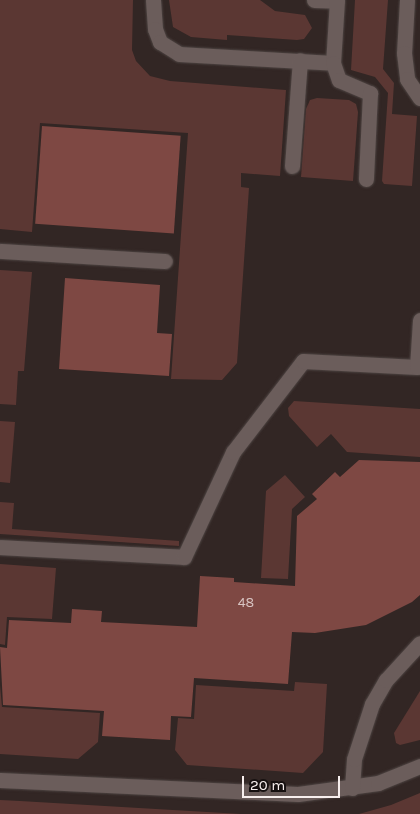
<!DOCTYPE html>
<style>
body{margin:0}
#map{position:relative;width:420px;height:814px;overflow:hidden;background:#322624;font-family:Karla,sans-serif}
div>[style]{position:absolute}
[style*='--x']{left:calc(var(--x)*1px);top:calc(var(--y)*1px);width:calc(var(--w)*1px);rotate:calc(var(--a)*1deg)}
.green>*{inset:0;background:#5b3733}
.building>*{inset:0;background:#7e4843;transform-origin:0 0}
.roads{filter:drop-shadow(0 0 1px #4e4543) drop-shadow(0 0 1px #4e4543)}
.lane>*{height:15px;margin:-7.5px;padding:0 7.5px;transform-origin:7.5px;border-radius:7.5px;background:#6b5d5b}
span{translate:-50% -50%;white-space:nowrap;text-align:center;line-height:1.15;-webkit-text-stroke:4px #161010;paint-order:stroke}
.number-label{font-size:14px;color:#d9c5c3}
.number-label span{-webkit-text-stroke-width:0}
.scale{position:absolute;left:242px;top:776px;width:98px;height:22px;box-sizing:border-box;border:2px solid #f7efee;border-top:0;padding-left:6px;font-size:15px;line-height:18px;white-space:nowrap;color:#f7efee;-webkit-text-stroke:4px #161010;paint-order:stroke}
</style>
<div id="map">
<div class="green">
<i style="clip-path:polygon(0 0,133px 0,132px 50px,136px 61px,150px 76px,170px 81px,286px 90px,280px 176px,241px 173px,241px 187px,249px 188px,237px 363px,222px 380px,171px 379px,188px 133px,40px 123px,32px 232px,0 229px)"></i>
<i style="clip-path:polygon(169px 0,260px 0,275px 11px,305px 15px,312px 28px,304px 39px,297px 40px,227px 35px,227px 40px,191px 37px,173px 27px)"></i>
<i style="clip-path:polygon(355px 0,388px 0,383px 69px,394px 83px,392px 114px,417px 116px,412px 186px,384px 184px,382px 181px,388px 93px,375px 77px,351px 70px)"></i>
<i style="clip-path:polygon(317px 98px,349px 100px,356px 104px,358px 112px,353px 181px,301px 177px,306px 109px,310px 100px)"></i>
<i style="clip-path:polygon(0 270px,32px 272px,24px 371px,18px 371px,16px 405px,0 404px)"></i>
<i style="clip-path:polygon(294px 401px,420px 409px,420px 457px,347px 452px,331px 434px,317px 447px,289px 416px,288px 408px)"></i>
<i style="clip-path:polygon(0 421px,15px 422px,10px 483px,0 482px)"></i>
<i style="clip-path:polygon(285px 475px,305px 497px,292px 509px,288px 579px,261px 578px,266px 491px)"></i>
<i style="clip-path:polygon(0 502px,14px 503px,12px 529px,179px 541px,179px 546px,0 534px)"></i>
<i style="clip-path:polygon(0 564px,56px 568px,52px 619px,7px 617px,5px 645px,0 644px)"></i>
<i style="clip-path:polygon(295px 682px,327px 684px,323px 752px,303px 773px,187px 765px,175px 750px,178px 718px,194px 719px,196px 685px,294px 691px)"></i>
<i style="clip-path:polygon(0 685px,2px 707px,100px 713px,98px 742px,78px 759px,0 754px)"></i>
<i style="clip-path:polygon(420px 691px,420px 740px,400px 745px,396px 743px,394px 733px)"></i>
<i style="clip-path:polygon(420px 793px,420px 814px,359px 814px,391px 805px)"></i>
<i style="clip-path:polygon(0 800px,20px 801px,241px 814px,0 814px)"></i>
</div>
<div class="building">
<i style="left:42px;top:126px;width:139px;height:98px;rotate:4deg"></i>
<i style="clip-path:polygon(65px 278px,160px 285px,157px 333px,172px 334px,169px 376px,59px 369px)"></i>
<i style="clip-path:polygon(359px 460px,420px 462px,420px 595px,412px 602px,366px 625px,315px 633px,292px 632px,288px 684px,194px 678px,191px 717px,171px 716px,170px 740px,102px 736px,104px 711px,3px 705px,0 647px,7px 648px,9px 620px,71px 623px,72px 609px,102px 611px,101px 622px,197px 627px,200px 576px,234px 578px,234px 582px,295px 586px,297px 516px,317px 499px,312px 494px,335px 472px,340px 477px)"></i>
</div>
<div class="roads">
<div class="lane">
<i style="--x:153;--y:0;--w:29;--a:86"></i>
<i style="--x:155;--y:29;--w:14;--a:69"></i>
<i style="--x:160;--y:42;--w:22;--a:32"></i>
<i style="--x:179;--y:54;--w:154;--a:3.3"></i>
<i style="--x:314;--y:0;--w:23;--a:2"></i>
<i style="--x:337;--y:0;--w:63;--a:93.6"></i>
<i style="--x:333;--y:63;--w:18;--a:71"></i>
<i style="--x:339;--y:80;--w:34;--a:23"></i>
<i style="--x:370;--y:93;--w:86;--a:92.7"></i>
<i style="--x:407;--y:0;--w:53;--a:93.2"></i>
<i style="--x:404;--y:53;--w:26;--a:83"></i>
<i style="--x:407;--y:79;--w:23;--a:56"></i>
<i style="--x:292;--y:166;--w:106;--a:-85.7"></i>
<i style="--x:0;--y:251;--w:165;--a:3.5"></i>
<i style="--x:0;--y:547;--w:184;--a:3.1"></i>
<i style="--x:184;--y:557;--w:116;--a:-65"></i>
<i style="--x:233;--y:452;--w:115;--a:-52.4"></i>
<i style="--x:303;--y:361;--w:114;--a:3"></i>
<i style="--x:417;--y:367;--w:47;--a:-86.3"></i>
<i style="--x:0;--y:780;--w:298;--a:2.7"></i>
<i style="--x:298;--y:794;--w:81;--a:-7.8"></i>
<i style="--x:378;--y:783;--w:45;--a:-22"></i>
<i style="--x:352;--y:788;--w:29;--a:-86"></i>
<i style="--x:354;--y:759;--w:58;--a:-71.9"></i>
<i style="--x:372;--y:704;--w:28;--a:-60"></i>
<i style="--x:386;--y:680;--w:50;--a:-47.4"></i>
</div>
</div>
<div class="number-label">
<span style="left:246px;top:603px">48</span>
</div>
<div class="scale">20 m</div>
</div>
